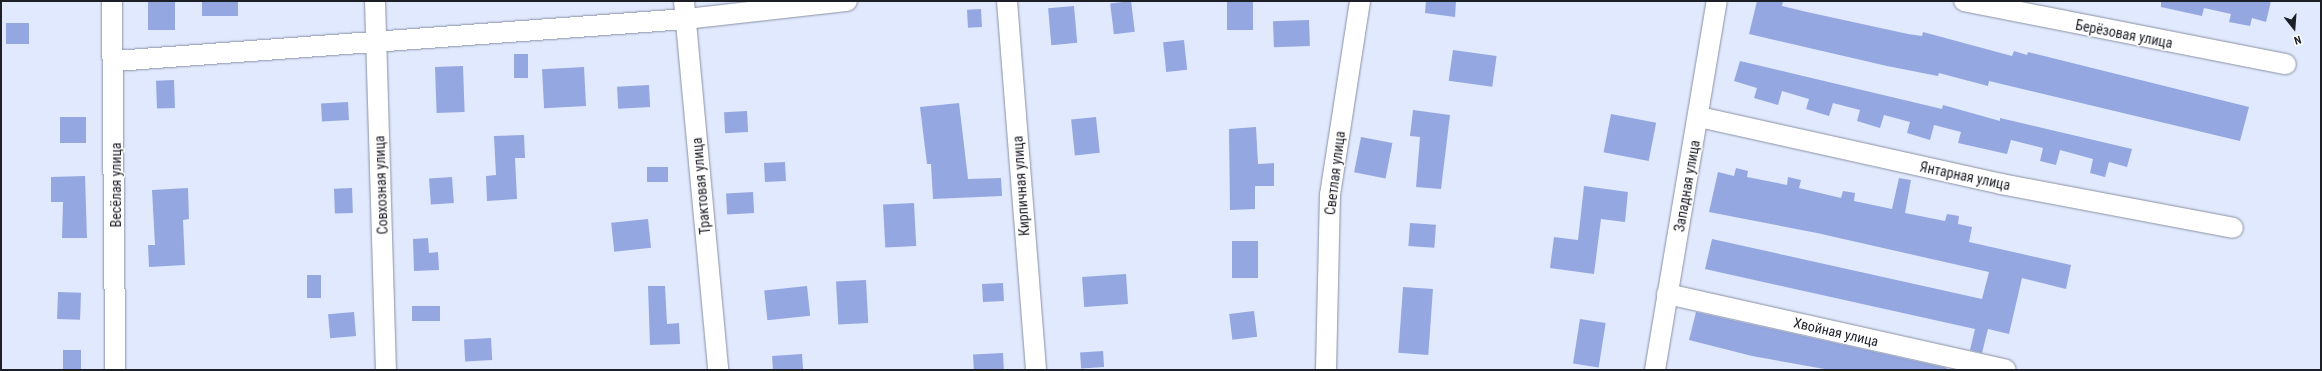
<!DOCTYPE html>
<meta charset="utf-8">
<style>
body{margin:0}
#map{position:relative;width:2322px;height:371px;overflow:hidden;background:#e1e9fe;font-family:"Roboto Condensed",sans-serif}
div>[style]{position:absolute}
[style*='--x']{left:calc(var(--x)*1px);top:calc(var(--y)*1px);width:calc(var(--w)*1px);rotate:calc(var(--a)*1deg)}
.building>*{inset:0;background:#94a7e1;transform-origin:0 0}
.roads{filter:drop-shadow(0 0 1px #8a91a4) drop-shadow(0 0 1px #8a91a4)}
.minor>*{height:20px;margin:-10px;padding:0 10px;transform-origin:10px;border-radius:10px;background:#fff}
span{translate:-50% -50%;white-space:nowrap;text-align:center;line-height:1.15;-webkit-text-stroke:3px #fff;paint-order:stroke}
.street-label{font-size:14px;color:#1c1f26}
.frame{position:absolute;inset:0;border:2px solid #1c1f26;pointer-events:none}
.north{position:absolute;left:2274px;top:8px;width:40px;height:40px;-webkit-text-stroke:3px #fff;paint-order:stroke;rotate:163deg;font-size:11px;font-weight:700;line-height:16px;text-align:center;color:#1c1f26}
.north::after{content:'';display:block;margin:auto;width:14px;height:18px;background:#1c1f26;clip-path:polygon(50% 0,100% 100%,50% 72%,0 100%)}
</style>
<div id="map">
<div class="building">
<i style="left:148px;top:1px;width:27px;height:29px"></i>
<i style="left:202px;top:1px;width:36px;height:15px"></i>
<i style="left:1131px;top:1px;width:31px;height:21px;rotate:83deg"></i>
<i style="left:1227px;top:1px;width:26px;height:29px"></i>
<i style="clip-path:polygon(1426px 1px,1456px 1px,1455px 17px,1425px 13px)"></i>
<i style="clip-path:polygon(1757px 1px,1783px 1px,1782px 6px,1807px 12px,1908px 34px,1922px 36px,1923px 32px,2012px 56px,2014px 51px,2027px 55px,2028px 52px,2249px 107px,2240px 141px,1989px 81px,1988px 86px,1939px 73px,1938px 76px,1887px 66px,1749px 34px)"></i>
<i style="clip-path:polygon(2161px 1px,2271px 1px,2266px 22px,2252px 18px,2250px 26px,2229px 22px,2231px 14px,2204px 8px,2202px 16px,2161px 7px)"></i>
<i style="left:1074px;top:6px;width:37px;height:26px;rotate:85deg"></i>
<i style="left:981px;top:9px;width:18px;height:14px;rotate:87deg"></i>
<i style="left:1309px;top:20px;width:26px;height:36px;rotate:88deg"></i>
<i style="left:6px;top:23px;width:23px;height:21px"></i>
<i style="left:1184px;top:40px;width:30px;height:21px;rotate:84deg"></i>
<i style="left:1453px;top:50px;width:44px;height:31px;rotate:8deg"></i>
<i style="left:514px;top:54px;width:14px;height:24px"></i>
<i style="clip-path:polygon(1740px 61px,1942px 109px,1943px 105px,2000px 121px,2000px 118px,2132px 149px,2127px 167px,2109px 162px,2105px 177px,2090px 173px,2093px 159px,2060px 150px,2056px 165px,2040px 161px,2043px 148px,2011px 140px,2007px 154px,1958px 143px,1961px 132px,1934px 125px,1930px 140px,1907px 133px,1910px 122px,1884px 115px,1880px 128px,1857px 121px,1860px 110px,1833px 103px,1829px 116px,1806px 109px,1809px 99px,1782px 91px,1778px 105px,1754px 98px,1757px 88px,1734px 81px)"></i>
<i style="left:463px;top:66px;width:46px;height:28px;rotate:88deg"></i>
<i style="left:584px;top:67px;width:39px;height:42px;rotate:87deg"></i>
<i style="left:174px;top:80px;width:28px;height:18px;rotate:88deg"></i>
<i style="left:649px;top:85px;width:22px;height:32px;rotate:87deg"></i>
<i style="left:348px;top:102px;width:18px;height:27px;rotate:87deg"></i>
<i style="clip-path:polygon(959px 103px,968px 179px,1001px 178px,1002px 196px,933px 199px,931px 164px,927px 164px,920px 107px)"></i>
<i style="clip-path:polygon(1413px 110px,1450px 115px,1441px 189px,1416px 187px,1420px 137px,1410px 136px)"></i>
<i style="left:747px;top:111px;width:21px;height:23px;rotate:87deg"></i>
<i style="left:1611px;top:114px;width:46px;height:39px;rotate:11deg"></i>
<i style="left:60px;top:117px;width:26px;height:26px"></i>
<i style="left:1096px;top:117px;width:36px;height:25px;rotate:84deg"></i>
<i style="clip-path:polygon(1256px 127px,1258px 164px,1274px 163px,1274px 186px,1255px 186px,1255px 209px,1230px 210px,1229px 129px)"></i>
<i style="clip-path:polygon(524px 135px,525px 158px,515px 158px,517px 199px,487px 201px,486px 176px,496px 175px,494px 136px)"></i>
<i style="left:1361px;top:137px;width:32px;height:36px;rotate:11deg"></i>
<i style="left:785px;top:162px;width:19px;height:21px;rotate:87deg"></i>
<i style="left:668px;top:167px;width:15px;height:21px;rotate:90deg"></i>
<i style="clip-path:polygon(1736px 168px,1748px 171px,1747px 177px,1787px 185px,1788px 177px,1801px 180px,1799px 188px,1841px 198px,1843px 191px,1855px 193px,1854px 201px,1892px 209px,1899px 178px,1911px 180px,1905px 213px,1945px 221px,1947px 214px,1959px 216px,1958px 224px,1972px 227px,1969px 242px,2071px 265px,2066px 289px,2022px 278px,2009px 334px,1988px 329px,1982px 353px,1970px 350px,1975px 329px,1705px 269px,1712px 239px,1982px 299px,1989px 272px,1817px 233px,1709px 212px,1718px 172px,1734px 176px)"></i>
<i style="clip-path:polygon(85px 176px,87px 238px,62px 238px,63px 202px,51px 202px,51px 177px)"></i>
<i style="left:452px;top:177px;width:26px;height:23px;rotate:86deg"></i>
<i style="clip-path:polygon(1584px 186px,1628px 192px,1625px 222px,1601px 219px,1594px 274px,1550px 268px,1554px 237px,1578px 240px)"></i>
<i style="clip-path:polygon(188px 188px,189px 219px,183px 220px,185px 265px,149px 267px,148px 245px,155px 245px,152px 190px)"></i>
<i style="left:352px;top:188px;width:25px;height:18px;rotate:88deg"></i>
<i style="left:753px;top:192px;width:21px;height:27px;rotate:87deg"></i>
<i style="left:914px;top:203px;width:43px;height:31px;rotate:87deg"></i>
<i style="left:648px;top:219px;width:29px;height:37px;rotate:84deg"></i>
<i style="left:1410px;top:223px;width:26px;height:23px;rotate:4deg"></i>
<i style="clip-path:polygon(428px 238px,429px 253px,438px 252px,439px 270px,414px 271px,413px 239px)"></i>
<i style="left:1258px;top:241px;width:37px;height:26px;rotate:90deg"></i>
<i style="left:1126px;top:274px;width:30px;height:44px;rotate:86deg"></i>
<i style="left:307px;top:275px;width:14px;height:23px"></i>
<i style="left:866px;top:280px;width:43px;height:30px;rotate:87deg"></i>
<i style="left:1003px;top:283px;width:18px;height:21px;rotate:87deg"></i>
<i style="clip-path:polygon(648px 286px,665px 286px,667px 324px,679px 323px,680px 344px,650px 345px)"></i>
<i style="left:807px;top:286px;width:30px;height:43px;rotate:84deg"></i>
<i style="left:1403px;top:287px;width:30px;height:66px;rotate:4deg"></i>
<i style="left:58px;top:292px;width:23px;height:27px;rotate:2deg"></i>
<i style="left:440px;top:306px;width:15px;height:28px;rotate:90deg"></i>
<i style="left:1254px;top:311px;width:26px;height:25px;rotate:83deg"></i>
<i style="left:354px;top:312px;width:24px;height:26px;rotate:85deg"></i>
<i style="clip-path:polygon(1696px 312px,1947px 368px,1946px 370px,1830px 370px,1752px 356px,1689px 340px)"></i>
<i style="left:1580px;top:319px;width:26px;height:45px;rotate:9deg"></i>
<i style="left:491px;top:338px;width:22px;height:27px;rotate:87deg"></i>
<i style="left:63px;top:350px;width:18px;height:20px"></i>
<i style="left:1103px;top:351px;width:16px;height:23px;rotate:86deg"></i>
<i style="left:1003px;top:353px;width:17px;height:30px;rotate:87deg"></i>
<i style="left:802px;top:354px;width:16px;height:30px;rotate:86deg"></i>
</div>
<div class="roads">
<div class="minor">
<i style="--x:112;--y:1;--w:369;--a:89.5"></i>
<i style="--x:375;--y:1;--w:369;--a:88.3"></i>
<i style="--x:684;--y:1;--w:371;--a:84.7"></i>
<i style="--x:1007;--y:1;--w:370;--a:85.5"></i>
<i style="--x:1964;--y:1;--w:328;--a:11.1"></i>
<i style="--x:115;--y:61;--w:573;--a:-4.21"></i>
<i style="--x:686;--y:19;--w:162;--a:-6.4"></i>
<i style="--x:1699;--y:117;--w:309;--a:12.5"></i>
<i style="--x:2001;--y:184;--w:236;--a:10.7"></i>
<i style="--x:1667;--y:294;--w:347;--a:12.6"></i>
<i style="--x:1326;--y:370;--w:175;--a:-88.7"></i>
<i style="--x:1330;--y:195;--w:196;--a:-81.2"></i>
<i style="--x:1655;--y:370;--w:374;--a:-80.5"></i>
</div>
</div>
<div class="street-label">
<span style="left:2124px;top:34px;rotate:11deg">Берёзовая улица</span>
<span style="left:1335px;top:173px;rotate:-83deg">Светлая улица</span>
<span style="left:1965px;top:176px;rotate:12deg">Янтарная улица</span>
<span style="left:116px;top:185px;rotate:-90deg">Весёлая улица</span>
<span style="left:381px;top:185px;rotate:-92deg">Совхозная улица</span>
<span style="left:701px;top:186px;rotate:-95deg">Трактовая улица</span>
<span style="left:1021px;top:186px;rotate:-94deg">Кирпичная улица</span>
<span style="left:1687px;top:186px;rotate:-80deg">Западная улица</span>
<span style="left:1836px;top:332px;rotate:13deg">Хвойная улица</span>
</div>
<div class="frame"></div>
<div class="north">N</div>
</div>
